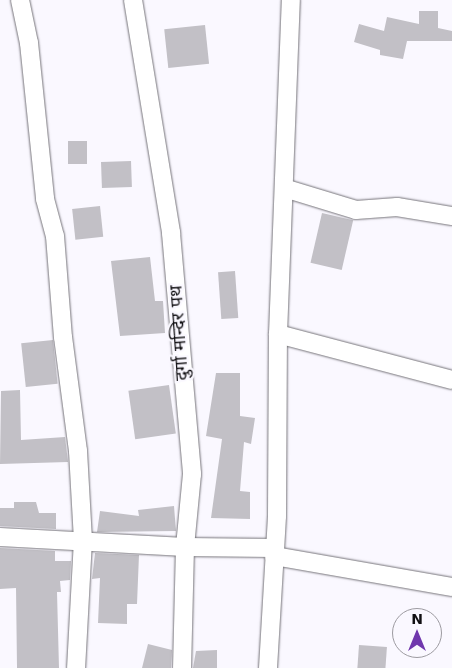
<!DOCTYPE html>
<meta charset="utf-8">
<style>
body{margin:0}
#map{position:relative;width:452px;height:668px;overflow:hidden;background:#faf8ff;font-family:"DejaVu Sans","Noto Sans Devanagari",sans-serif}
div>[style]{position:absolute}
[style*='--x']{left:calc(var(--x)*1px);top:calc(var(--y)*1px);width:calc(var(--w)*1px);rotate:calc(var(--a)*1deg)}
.building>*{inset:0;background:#c2c0c6;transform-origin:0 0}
.roads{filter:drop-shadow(0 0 1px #76747a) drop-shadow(0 0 1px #76747a)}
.street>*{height:18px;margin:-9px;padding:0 9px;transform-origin:9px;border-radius:9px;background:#fff}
span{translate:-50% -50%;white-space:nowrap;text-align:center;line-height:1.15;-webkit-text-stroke:4.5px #faf8ff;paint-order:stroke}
.street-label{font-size:18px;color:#111013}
.north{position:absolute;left:392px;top:608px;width:50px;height:50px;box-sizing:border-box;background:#faf8ff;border:1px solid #9d9ba1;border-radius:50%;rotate:0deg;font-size:14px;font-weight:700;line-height:20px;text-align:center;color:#111013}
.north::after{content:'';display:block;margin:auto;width:18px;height:22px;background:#7037ad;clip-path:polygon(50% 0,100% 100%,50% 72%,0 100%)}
</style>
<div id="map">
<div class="building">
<i style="clip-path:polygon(419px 11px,438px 11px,438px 28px,452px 31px,452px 41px,407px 41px,403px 59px,380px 55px,380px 50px,354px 42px,359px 24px,384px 31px,387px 17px,419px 24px)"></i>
<i style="left:205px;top:25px;width:39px;height:41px;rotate:84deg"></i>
<i style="left:68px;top:141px;width:19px;height:23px"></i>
<i style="left:131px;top:161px;width:26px;height:30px;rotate:88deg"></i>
<i style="left:100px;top:206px;width:31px;height:28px;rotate:84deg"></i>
<i style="left:322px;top:213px;width:32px;height:51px;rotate:13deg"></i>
<i style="clip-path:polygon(150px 257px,155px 301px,163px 301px,165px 333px,120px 336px,111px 261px)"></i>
<i style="left:235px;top:271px;width:47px;height:17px;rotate:86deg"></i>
<i style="left:53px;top:340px;width:44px;height:32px;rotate:84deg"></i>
<i style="clip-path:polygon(216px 373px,240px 373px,240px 416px,255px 418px,251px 444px,244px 442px,240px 491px,250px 492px,250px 519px,211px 518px,222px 439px,206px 436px)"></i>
<i style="left:169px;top:385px;width:49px;height:41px;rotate:82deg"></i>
<i style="clip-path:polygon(20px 390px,21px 440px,65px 437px,68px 462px,0 464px,1px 391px)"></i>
<i style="clip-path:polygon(14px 502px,36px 502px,39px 513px,56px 513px,56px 529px,0 526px,0 508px,14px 508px)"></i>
<i style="clip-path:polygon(174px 506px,176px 531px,97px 532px,100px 511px,139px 516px,138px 510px)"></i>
<i style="clip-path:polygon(0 548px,55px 551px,55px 561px,71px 561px,70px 580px,60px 581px,61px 592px,57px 592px,59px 668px,17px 668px,16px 588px,0 589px)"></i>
<i style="clip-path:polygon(95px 553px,139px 555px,137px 604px,127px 604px,127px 624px,98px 623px,100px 578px,92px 579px)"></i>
<i style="clip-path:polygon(148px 644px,172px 650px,171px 668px,142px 668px)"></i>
<i style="left:359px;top:645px;width:28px;height:23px;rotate:4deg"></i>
<i style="clip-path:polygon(217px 650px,217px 668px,193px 668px,196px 651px)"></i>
</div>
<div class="roads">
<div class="street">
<i style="--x:20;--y:0;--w:44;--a:78.2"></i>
<i style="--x:29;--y:43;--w:157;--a:84.1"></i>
<i style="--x:45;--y:199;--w:38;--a:75"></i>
<i style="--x:55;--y:236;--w:101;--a:85.5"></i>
<i style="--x:63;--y:337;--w:115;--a:82.5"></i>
<i style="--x:78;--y:451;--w:89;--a:86.8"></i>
<i style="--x:83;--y:540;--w:128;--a:93.1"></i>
<i style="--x:133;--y:0;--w:236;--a:80.7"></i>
<i style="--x:171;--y:233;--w:242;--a:85"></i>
<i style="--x:192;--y:474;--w:73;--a:95.5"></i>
<i style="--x:185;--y:547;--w:121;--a:91.4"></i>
<i style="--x:284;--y:188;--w:75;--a:17"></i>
<i style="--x:356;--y:210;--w:41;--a:-4.2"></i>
<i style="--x:397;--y:207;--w:56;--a:9.3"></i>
<i style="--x:278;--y:334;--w:180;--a:14.8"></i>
<i style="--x:0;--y:537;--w:185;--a:3.1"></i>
<i style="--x:185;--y:547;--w:89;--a:0.6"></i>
<i style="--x:274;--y:556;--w:181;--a:9.9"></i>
<i style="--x:268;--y:668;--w:152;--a:-86.6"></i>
<i style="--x:277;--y:516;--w:182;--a:-89.7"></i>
<i style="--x:278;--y:334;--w:334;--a:-87.8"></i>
</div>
</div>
<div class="street-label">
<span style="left:179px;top:333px;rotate:-94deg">दुर्गा मन्दिर पथ</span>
</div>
<div class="north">N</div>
</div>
